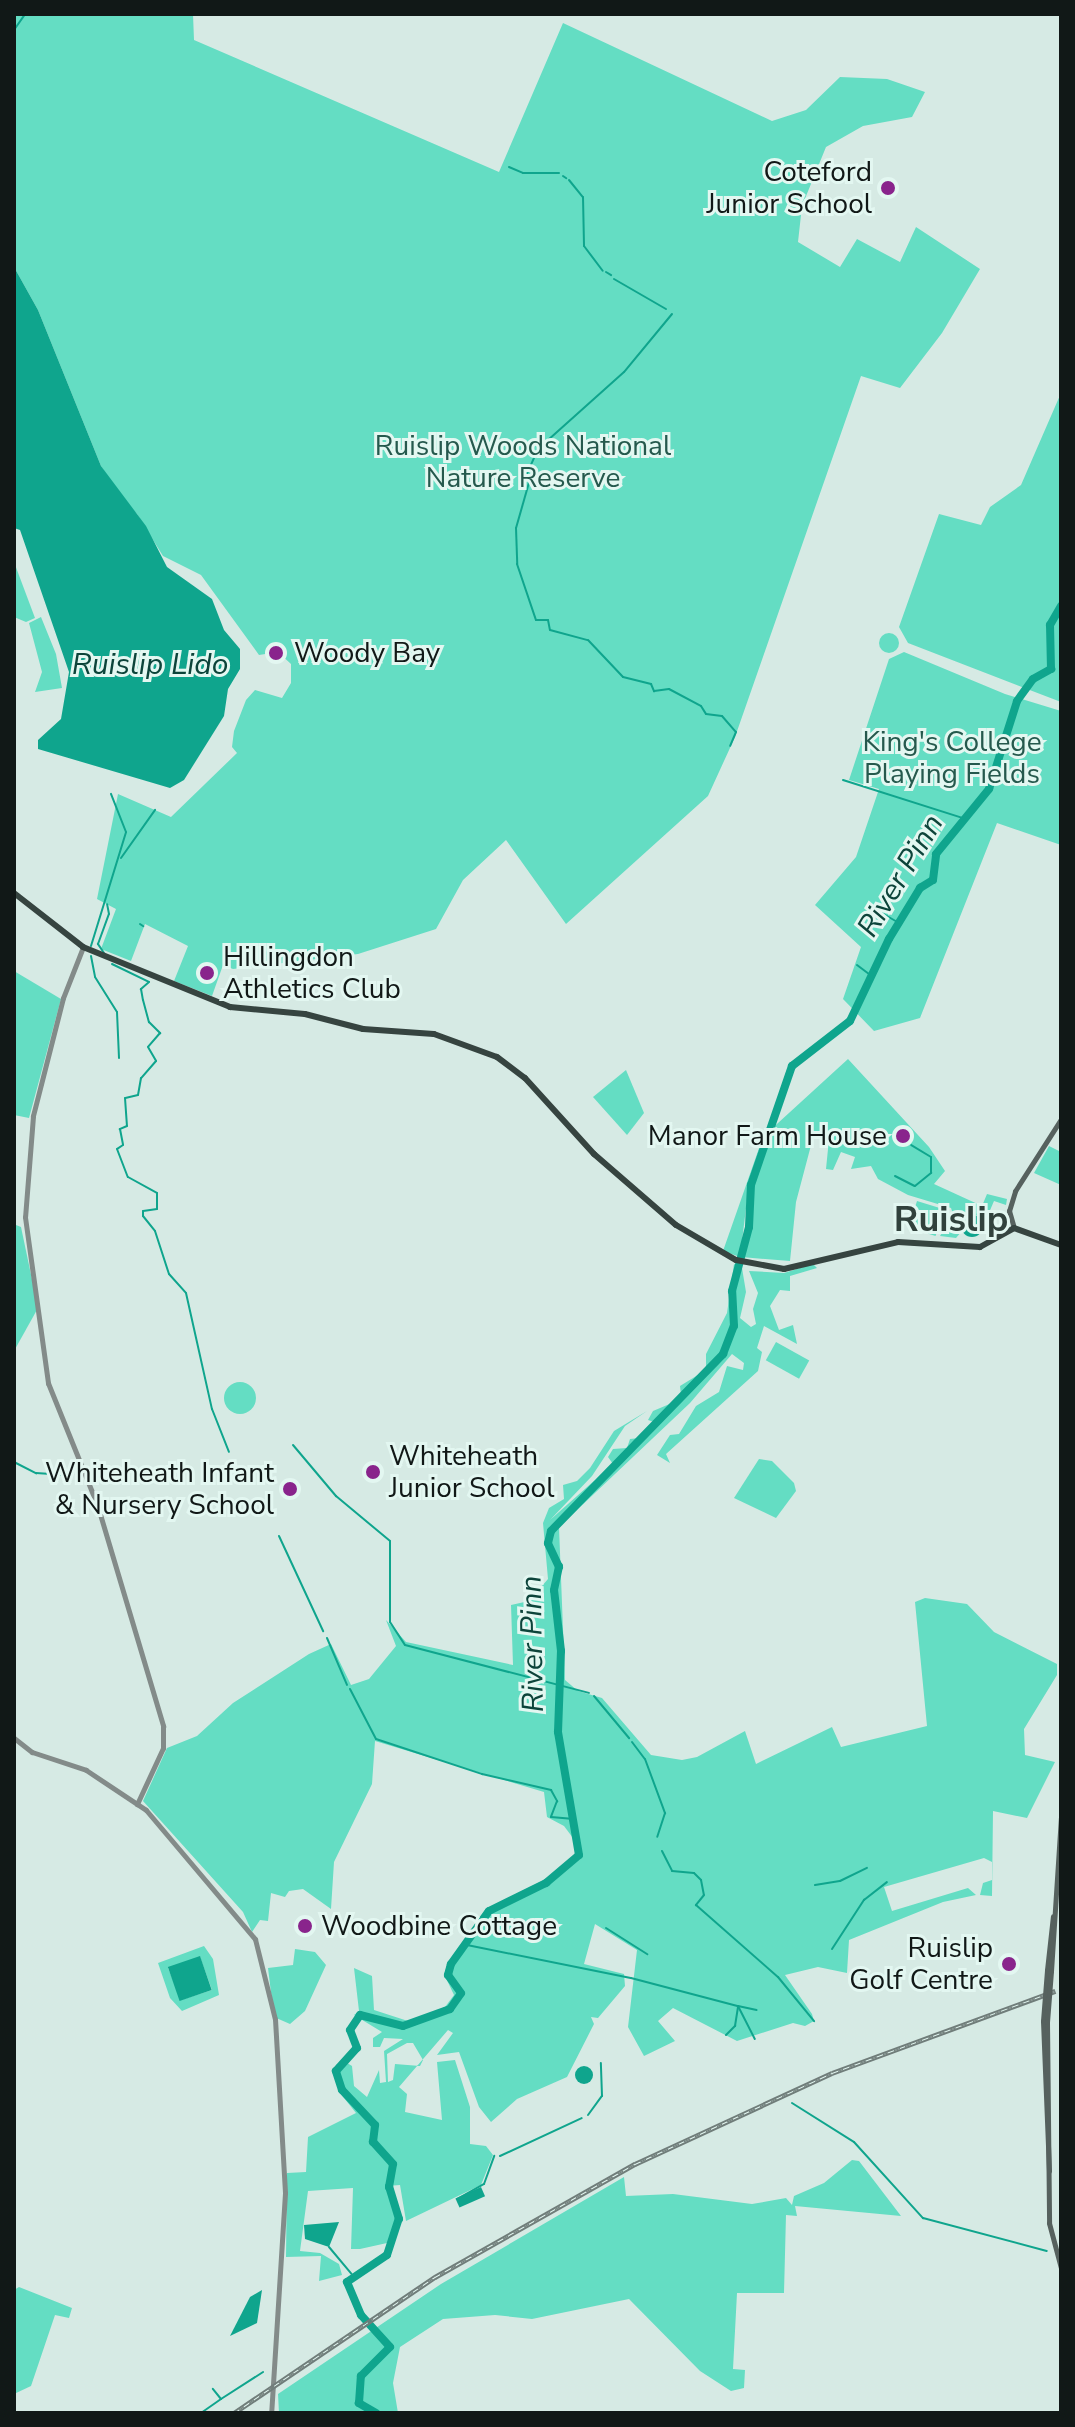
<!DOCTYPE html>
<style>
body{margin:0}
#map{position:relative;width:1075px;height:2427px;overflow:hidden;background:#d6eae4;font-family:"Nunito Sans",sans-serif}
div>[style]{position:absolute}
[style*='--x']{left:calc(var(--x)*1px);top:calc(var(--y)*1px);width:calc(var(--w)*1px);rotate:calc(var(--a)*1deg)}
.green>*{inset:0;background:#64ddc3;transform-origin:0 0}
.round{border-radius:50%}
.water>*{inset:0;background:#0fa58d;transform-origin:0 0}
.stream>*{height:2px;margin:-1px;padding:0 1px;transform-origin:1px;border-radius:1px;background:#0fa58d}
.river>*{height:8px;margin:-4px;padding:0 4px;transform-origin:4px;border-radius:4px;background:#0fa58d}
.tertiary>*{height:5px;margin:-2.5px;padding:0 2.5px;transform-origin:2.5px;border-radius:2.5px;background:#838b89}
.secondary>*{height:5px;margin:-2.5px;padding:0 2.5px;transform-origin:2.5px;border-radius:2.5px;background:#56615e}
.primary>*{height:6px;margin:-3px;padding:0 3px;transform-origin:3px;border-radius:3px;background:#364440}
.rail>*{height:5px;margin-top:-2.5px;transform-origin:0;background:repeating-linear-gradient(90deg,#e3f7f1 0 6px,#707d7a 0 12px);box-sizing:border-box;border-block:2px solid #707d7a}
.secondary-bridge>*{height:5px;margin:-2.5px;padding:0 2.5px;transform-origin:2.5px;border-radius:2.5px;background:#56615e}
.dots>*{width:22px;height:22px;translate:-50% -50%;box-sizing:border-box;border:4px solid #e3f7f1;border-radius:50%}
span{translate:-50% -50%;white-space:nowrap;text-align:center;line-height:1.15;-webkit-text-stroke:6px #e3f7f1;paint-order:stroke}
.poi-label{font-size:28px;color:#111817}
.right{translate:-100% -50%;text-align:right}
.left{translate:0 -50%;text-align:left}
.park-label{font-size:28px;color:#25594d}
.water-label{font-size:30px;color:#0c443a;font-style:italic}
.district-label{font-size:36px;color:#31413c;font-weight:700}
.frame{position:absolute;inset:0;border:16px solid #111817;pointer-events:none}
</style>
<div id="map">
<div class="green">
<i style="clip-path:polygon(14px 14px,193px 14px,194px 40px,499px 172px,563px 23px,772px 121px,806px 110px,840px 77px,887px 79px,925px 92px,912px 117px,863px 126px,826px 147px,802px 206px,798px 242px,840px 267px,857px 239px,900px 262px,916px 227px,980px 269px,942px 333px,900px 388px,861px 376px,735px 737px,708px 796px,566px 924px,506px 840px,463px 880px,436px 929px,358px 954px,233px 969px,223px 965px,212px 996px,174px 981px,188px 946px,145px 924px,131px 961px,101px 949px,116px 909px,97px 899px,118px 794px,171px 817px,237px 753px,232px 747px,234px 731px,246px 700px,255px 690px,282px 698px,291px 683px,291px 664px,278px 652px,259px 655px,201px 575px,163px 556px,137px 514px,120px 497px,101px 466px,38px 310px,14px 267px)"></i>
<i style="clip-path:polygon(1061px 393px,1061px 702px,908px 643px,899px 627px,939px 514px,981px 525px,990px 507px,1021px 485px)"></i>
<i style="clip-path:polygon(14px 562px,35px 618px,26px 622px,14px 617px)"></i>
<i style="clip-path:polygon(41px 617px,56px 654px,62px 688px,35px 692px,42px 672px,29px 623px)"></i>
<i class="round" style="left:879px;top:633px;width:20px;height:20px"></i>
<i style="clip-path:polygon(904px 652px,1005px 694px,1061px 711px,1061px 845px,997px 823px,920px 1018px,874px 1031px,843px 999px,861px 947px,815px 905px,856px 857px,879px 789px,849px 780px,889px 659px)"></i>
<i style="clip-path:polygon(14px 971px,61px 999px,29px 1118px,14px 1115px)"></i>
<i style="clip-path:polygon(848px 1059px,929px 1147px,945px 1171px,934px 1184px,982px 1206px,987px 1194px,1007px 1199px,1006px 1205px,994px 1201px,988px 1215px,963px 1216px,962px 1231px,956px 1238px,940px 1236px,953px 1214px,951px 1208px,908px 1195px,878px 1179px,871px 1166px,851px 1169px,855px 1157px,841px 1152px,833px 1170px,826px 1169px,829px 1139px,814px 1134px,796px 1202px,790px 1261px,741px 1257px,751px 1185px,766px 1134px)"></i>
<i style="clip-path:polygon(626px 1070px,644px 1113px,627px 1135px,593px 1097px)"></i>
<i style="clip-path:polygon(764px 1134px,749px 1184px,740px 1257px,723px 1251px)"></i>
<i style="clip-path:polygon(1049px 1146px,1061px 1152px,1061px 1185px,1034px 1173px)"></i>
<i style="left:917px;top:1201px;width:28px;height:28px;rotate:17deg"></i>
<i style="clip-path:polygon(16px 1225px,21px 1227px,38px 1308px,14px 1351px)"></i>
<i style="clip-path:polygon(evenodd,734px 1264px,742px 1268px,746px 1292px,740px 1318px,751px 1327px,756px 1324px,753px 1309px,758px 1293px,749px 1271px,784px 1273px,813px 1264px,817px 1268px,790px 1276px,790px 1291px,780px 1290px,770px 1306px,779px 1330px,793px 1325px,797px 1344px,764px 1326px,757px 1348px,762px 1352px,758px 1371px,666px 1454px,670px 1463px,657px 1455px,670px 1435px,679px 1434px,696px 1406px,719px 1392px,727px 1366px,743px 1370px,744px 1363px,732px 1354px,690px 1403px,559px 1527px,565px 1680px,578px 1691px,602px 1698px,651px 1755px,682px 1760px,697px 1757px,745px 1731px,756px 1764px,832px 1727px,841px 1747px,927px 1726px,915px 1602px,925px 1598px,967px 1604px,994px 1632px,1057px 1664px,1057px 1675px,1024px 1729px,1025px 1755px,1055px 1762px,1027px 1818px,993px 1811px,992px 1896px,980px 1895px,983px 1883px,992px 1880px,992px 1862px,984px 1858px,884px 1887px,892px 1911px,968px 1888px,976px 1895px,943px 1902px,849px 1940px,847px 1973px,818px 1967px,785px 1975px,812px 2014px,814px 2021px,805px 2026px,793px 2023px,737px 2041px,673px 2008px,658px 2021px,675px 2041px,644px 2056px,628px 2027px,637px 1950px,595px 1924px,584px 1964px,624px 1974px,625px 1986px,598px 2018px,591px 2017px,594px 2024px,567px 2077px,517px 2099px,491px 2122px,479px 2107px,459px 2052px,437px 2055px,453px 2033px,448px 2030px,399px 2087px,407px 2094px,405px 2112px,442px 2120px,437px 2062px,455px 2060px,470px 2107px,470px 2144px,486px 2146px,493px 2155px,481px 2185px,406px 2221px,400px 2185px,387px 2186px,398px 2219px,392px 2236px,387px 2243px,360px 2249px,351px 2249px,353px 2188px,308px 2191px,300px 2251px,320px 2253px,339px 2264px,342px 2275px,319px 2281px,321px 2256px,286px 2257px,287px 2173px,306px 2172px,308px 2137px,356px 2113px,340px 2093px,336px 2065px,344px 2061px,352px 2066px,354px 2086px,367px 2097px,379px 2070px,380px 2083px,386px 2082px,384px 2051px,403px 2039px,384px 2038px,380px 2047px,373px 2047px,373px 2038px,382px 2032px,354px 2015px,359px 2011px,354px 1968px,372px 1976px,374px 2010px,411px 2022px,445px 2007px,454px 1995px,444px 1974px,448px 1963px,486px 1909px,550px 1877px,576px 1854px,576px 1842px,564px 1826px,547px 1817px,544px 1792px,375px 1741px,372px 1784px,334px 1862px,331px 1909px,303px 1889px,289px 1891px,285px 1897px,271px 1893px,268px 1921px,260px 1920px,252px 1932px,243px 1912px,143px 1801px,167px 1748px,197px 1736px,233px 1703px,309px 1654px,331px 1644px,351px 1685px,369px 1679px,396px 1646px,386px 1620px,406px 1642px,513px 1665px,511px 1605px,529px 1601px,548px 1579px,543px 1523px,549px 1508px,564px 1499px,563px 1485px,577px 1481px,590px 1468px,614px 1431px,647px 1411px,625px 1426px,592px 1476px,550px 1520px,613px 1464px,608px 1457px,613px 1449px,627px 1448px,630px 1439px,639px 1438px,654px 1422px,648px 1420px,653px 1411px,672px 1403px,681px 1395px,680px 1386px,706px 1370px,706px 1354px,727px 1313px,734px 1264px,407px 2043px,413px 2043px,423px 2060px,420px 2066px,395px 2064px,393px 2080px,388px 2082px,387px 2054px,407px 2043px)"></i>
<i style="left:776px;top:1342px;width:38px;height:21px;rotate:29deg"></i>
<i class="round" style="left:224px;top:1382px;width:32px;height:32px"></i>
<i style="clip-path:polygon(759px 1459px,772px 1461px,794px 1483px,796px 1491px,776px 1518px,734px 1498px)"></i>
<i style="clip-path:polygon(evenodd,204px 1946px,213px 1959px,219px 1995px,182px 2011px,170px 1998px,158px 1963px,204px 1946px,200px 1957px,212px 1990px,181px 2000px,168px 1968px,200px 1957px)"></i>
<i style="clip-path:polygon(295px 1949px,315px 1952px,326px 1965px,305px 2011px,290px 2024px,274px 2017px,268px 1968px,293px 1965px)"></i>
<i style="clip-path:polygon(852px 2160px,859px 2161px,901px 2216px,795px 2206px,797px 2216px,786px 2215px,784px 2293px,737px 2293px,733px 2369px,745px 2370px,744px 2388px,731px 2391px,700px 2371px,629px 2299px,532px 2319px,495px 2315px,443px 2319px,400px 2347px,393px 2383px,398px 2413px,279px 2413px,278px 2394px,441px 2284px,624px 2177px,626px 2196px,673px 2194px,752px 2204px,786px 2198px,792px 2205px,794px 2196px,824px 2183px)"></i>
<i style="clip-path:polygon(19px 2287px,72px 2308px,69px 2318px,55px 2315px,31px 2386px,14px 2394px,14px 2290px)"></i>
</div>
<div class="water">
<i style="clip-path:polygon(14px 267px,38px 310px,101px 466px,146px 526px,167px 567px,212px 599px,224px 630px,240px 649px,240px 669px,228px 689px,224px 716px,184px 780px,170px 788px,38px 749px,38px 740px,61px 719px,69px 672px,20px 530px,14px 528px)"></i>
<i class="round" style="left:961px;top:1215px;width:22px;height:22px"></i>
<i style="left:200px;top:1956px;width:36px;height:34px;rotate:71deg"></i>
<i class="round" style="left:575px;top:2066px;width:18px;height:18px"></i>
<i style="left:481px;top:2187px;width:10px;height:28px;rotate:66deg"></i>
<i style="clip-path:polygon(339px 2222px,329px 2247px,305px 2239px,304px 2225px)"></i>
<i style="clip-path:polygon(262px 2290px,257px 2323px,230px 2336px,250px 2297px)"></i>
</div>
<div class="stream">
<i style="--x:14;--y:30;--w:19;--a:-55"></i>
<i style="--x:509;--y:167;--w:15;--a:23"></i>
<i style="--x:523;--y:173;--w:36;--a:0"></i>
<i style="--x:563;--y:176;--w:4;--a:34"></i>
<i style="--x:569;--y:180;--w:22;--a:51"></i>
<i style="--x:583;--y:197;--w:49;--a:88.8"></i>
<i style="--x:584;--y:246;--w:31;--a:53"></i>
<i style="--x:606;--y:272;--w:6;--a:31"></i>
<i style="--x:614;--y:279;--w:60;--a:30"></i>
<i style="--x:672;--y:314;--w:75;--a:129.6"></i>
<i style="--x:624;--y:372;--w:115;--a:138.2"></i>
<i style="--x:538;--y:449;--w:30;--a:114"></i>
<i style="--x:526;--y:476;--w:5;--a:37"></i>
<i style="--x:530;--y:479;--w:51;--a:105.9"></i>
<i style="--x:516;--y:528;--w:36;--a:88"></i>
<i style="--x:517;--y:564;--w:59;--a:71.3"></i>
<i style="--x:536;--y:620;--w:12;--a:0"></i>
<i style="--x:548;--y:620;--w:10;--a:79"></i>
<i style="--x:550;--y:630;--w:39;--a:15"></i>
<i style="--x:588;--y:640;--w:51;--a:46.6"></i>
<i style="--x:623;--y:677;--w:29;--a:14"></i>
<i style="--x:651;--y:684;--w:8;--a:67"></i>
<i style="--x:654;--y:691;--w:15;--a:-8"></i>
<i style="--x:669;--y:689;--w:36;--a:28"></i>
<i style="--x:701;--y:706;--w:9;--a:58"></i>
<i style="--x:706;--y:714;--w:16;--a:7"></i>
<i style="--x:722;--y:716;--w:21;--a:49"></i>
<i style="--x:736;--y:732;--w:15;--a:113"></i>
<i style="--x:843;--y:780;--w:126;--a:17.6"></i>
<i style="--x:121;--y:858;--w:59;--a:-54.7"></i>
<i style="--x:880;--y:912;--w:22;--a:30"></i>
<i style="--x:140;--y:924;--w:4;--a:34"></i>
<i style="--x:91;--y:946;--w:119;--a:-72.9"></i>
<i style="--x:126;--y:832;--w:41;--a:-111.5"></i>
<i style="--x:104;--y:953;--w:11;--a:-124"></i>
<i style="--x:98;--y:944;--w:32;--a:-70"></i>
<i style="--x:109;--y:914;--w:10;--a:-101"></i>
<i style="--x:91;--y:956;--w:21;--a:79"></i>
<i style="--x:95;--y:977;--w:41;--a:57.8"></i>
<i style="--x:117;--y:1012;--w:46;--a:87.5"></i>
<i style="--x:112;--y:964;--w:41;--a:25.9"></i>
<i style="--x:149;--y:982;--w:11;--a:139"></i>
<i style="--x:141;--y:989;--w:11;--a:80"></i>
<i style="--x:143;--y:1000;--w:23;--a:75"></i>
<i style="--x:149;--y:1022;--w:16;--a:45"></i>
<i style="--x:160;--y:1033;--w:18;--a:131"></i>
<i style="--x:148;--y:1047;--w:16;--a:60"></i>
<i style="--x:156;--y:1061;--w:23;--a:131"></i>
<i style="--x:141;--y:1078;--w:17;--a:100"></i>
<i style="--x:138;--y:1095;--w:13;--a:167"></i>
<i style="--x:125;--y:1098;--w:28;--a:86"></i>
<i style="--x:127;--y:1126;--w:8;--a:157"></i>
<i style="--x:120;--y:1129;--w:16;--a:79"></i>
<i style="--x:123;--y:1145;--w:7;--a:146"></i>
<i style="--x:117;--y:1149;--w:30;--a:69"></i>
<i style="--x:128;--y:1177;--w:33;--a:29"></i>
<i style="--x:157;--y:1193;--w:16;--a:90"></i>
<i style="--x:157;--y:1209;--w:14;--a:172"></i>
<i style="--x:143;--y:1211;--w:5;--a:90"></i>
<i style="--x:143;--y:1216;--w:19;--a:51"></i>
<i style="--x:155;--y:1231;--w:45;--a:72"></i>
<i style="--x:169;--y:1274;--w:25;--a:48"></i>
<i style="--x:186;--y:1293;--w:119;--a:77.4"></i>
<i style="--x:212;--y:1409;--w:46;--a:68.4"></i>
<i style="--x:857;--y:965;--w:15;--a:37"></i>
<i style="--x:895;--y:1176;--w:22;--a:27"></i>
<i style="--x:915;--y:1186;--w:21;--a:-39"></i>
<i style="--x:931;--y:1173;--w:16;--a:-90"></i>
<i style="--x:931;--y:1157;--w:23;--a:-149"></i>
<i style="--x:293;--y:1445;--w:67;--a:49.9"></i>
<i style="--x:336;--y:1496;--w:70;--a:39.8"></i>
<i style="--x:390;--y:1541;--w:81;--a:90"></i>
<i style="--x:390;--y:1622;--w:27;--a:57"></i>
<i style="--x:405;--y:1645;--w:190;--a:14.6"></i>
<i style="--x:14;--y:1462;--w:25;--a:27"></i>
<i style="--x:36;--y:1473;--w:30;--a:4"></i>
<i style="--x:279;--y:1536;--w:105;--a:65.1"></i>
<i style="--x:327;--y:1638;--w:51;--a:66.9"></i>
<i style="--x:350;--y:1689;--w:56;--a:62.5"></i>
<i style="--x:376;--y:1739;--w:112;--a:18.3"></i>
<i style="--x:482;--y:1774;--w:71;--a:13.1"></i>
<i style="--x:551;--y:1790;--w:13;--a:61"></i>
<i style="--x:557;--y:1801;--w:17;--a:111"></i>
<i style="--x:551;--y:1817;--w:23;--a:5"></i>
<i style="--x:594;--y:1696;--w:55;--a:50.2"></i>
<i style="--x:632;--y:1742;--w:21;--a:53"></i>
<i style="--x:645;--y:1759;--w:58;--a:69.7"></i>
<i style="--x:665;--y:1813;--w:25;--a:108"></i>
<i style="--x:662;--y:1851;--w:22;--a:63"></i>
<i style="--x:672;--y:1871;--w:22;--a:5"></i>
<i style="--x:694;--y:1873;--w:10;--a:45"></i>
<i style="--x:701;--y:1880;--w:15;--a:79"></i>
<i style="--x:704;--y:1895;--w:13;--a:129"></i>
<i style="--x:696;--y:1905;--w:109;--a:41.3"></i>
<i style="--x:778;--y:1977;--w:57;--a:50.7"></i>
<i style="--x:815;--y:1885;--w:25;--a:-9"></i>
<i style="--x:840;--y:1881;--w:30;--a:-26"></i>
<i style="--x:606;--y:1928;--w:49;--a:32.4"></i>
<i style="--x:467;--y:1945;--w:167;--a:11.4"></i>
<i style="--x:631;--y:1978;--w:111;--a:14.7"></i>
<i style="--x:738;--y:2006;--w:37;--a:63"></i>
<i style="--x:832;--y:1949;--w:59;--a:-56.9"></i>
<i style="--x:864;--y:1900;--w:29;--a:-38"></i>
<i style="--x:726;--y:2035;--w:13;--a:-45"></i>
<i style="--x:735;--y:2026;--w:20;--a:-81"></i>
<i style="--x:738;--y:2006;--w:19;--a:12"></i>
<i style="--x:792;--y:2103;--w:73;--a:32.2"></i>
<i style="--x:854;--y:2142;--w:103;--a:47.8"></i>
<i style="--x:923;--y:2218;--w:128;--a:14.9"></i>
<i style="--x:588;--y:2115;--w:24;--a:-54"></i>
<i style="--x:602;--y:2096;--w:33;--a:-92"></i>
<i style="--x:500;--y:2156;--w:90;--a:-24.9"></i>
<i style="--x:457;--y:2199;--w:31;--a:-29"></i>
<i style="--x:484;--y:2184;--w:30;--a:-70"></i>
<i style="--x:329;--y:2247;--w:35;--a:50"></i>
<i style="--x:221;--y:2399;--w:50;--a:-32.7"></i>
<i style="--x:201;--y:2413;--w:24;--a:-35"></i>
<i style="--x:221;--y:2399;--w:13;--a:-129"></i>
</div>
<div class="river">
<i style="--x:376;--y:2413;--w:20;--a:-150"></i>
<i style="--x:359;--y:2403;--w:27;--a:-86"></i>
<i style="--x:361;--y:2376;--w:41;--a:-45"></i>
<i style="--x:390;--y:2347;--w:43;--a:-132.2"></i>
<i style="--x:361;--y:2315;--w:36;--a:-113"></i>
<i style="--x:347;--y:2282;--w:48;--a:-34"></i>
<i style="--x:387;--y:2255;--w:38;--a:-72"></i>
<i style="--x:399;--y:2219;--w:34;--a:-107"></i>
<i style="--x:389;--y:2187;--w:23;--a:-80"></i>
<i style="--x:393;--y:2164;--w:30;--a:-132"></i>
<i style="--x:373;--y:2142;--w:17;--a:-83"></i>
<i style="--x:375;--y:2125;--w:48;--a:-133.3"></i>
<i style="--x:342;--y:2090;--w:20;--a:-108"></i>
<i style="--x:336;--y:2071;--w:31;--a:-48"></i>
<i style="--x:357;--y:2048;--w:19;--a:-111"></i>
<i style="--x:350;--y:2030;--w:18;--a:-56"></i>
<i style="--x:360;--y:2015;--w:44;--a:14.3"></i>
<i style="--x:403;--y:2026;--w:50;--a:-19.9"></i>
<i style="--x:450;--y:2009;--w:19;--a:-55"></i>
<i style="--x:461;--y:1993;--w:22;--a:-126"></i>
<i style="--x:448;--y:1975;--w:11;--a:-75"></i>
<i style="--x:451;--y:1964;--w:65;--a:-54.4"></i>
<i style="--x:489;--y:1911;--w:64;--a:-26.2"></i>
<i style="--x:546;--y:1883;--w:43;--a:-40.3"></i>
<i style="--x:579;--y:1855;--w:125;--a:-99.7"></i>
<i style="--x:558;--y:1732;--w:81;--a:-87.9"></i>
<i style="--x:561;--y:1651;--w:61;--a:-96.5"></i>
<i style="--x:554;--y:1590;--w:24;--a:-78"></i>
<i style="--x:559;--y:1567;--w:26;--a:-115"></i>
<i style="--x:548;--y:1543;--w:12;--a:-76"></i>
<i style="--x:551;--y:1531;--w:247;--a:-45.8"></i>
<i style="--x:723;--y:1354;--w:30;--a:-69"></i>
<i style="--x:734;--y:1326;--w:35;--a:-93"></i>
<i style="--x:732;--y:1291;--w:66;--a:-75.1"></i>
<i style="--x:749;--y:1227;--w:42;--a:-87.3"></i>
<i style="--x:751;--y:1185;--w:126;--a:-71"></i>
<i style="--x:792;--y:1066;--w:73;--a:-37.8"></i>
<i style="--x:850;--y:1021;--w:91;--a:-64.6"></i>
<i style="--x:889;--y:939;--w:60;--a:-58.7"></i>
<i style="--x:920;--y:888;--w:15;--a:-32"></i>
<i style="--x:933;--y:880;--w:26;--a:-83"></i>
<i style="--x:936;--y:854;--w:84;--a:-50.8"></i>
<i style="--x:989;--y:789;--w:92;--a:-72.3"></i>
<i style="--x:1017;--y:701;--w:27;--a:-54"></i>
<i style="--x:1033;--y:679;--w:21;--a:-29"></i>
<i style="--x:1051;--y:669;--w:44;--a:-91.3"></i>
<i style="--x:1050;--y:625;--w:22;--a:-60"></i>
</div>
<div class="tertiary">
<i style="--x:83;--y:947;--w:55;--a:111.4"></i>
<i style="--x:63;--y:998;--w:122;--a:104.3"></i>
<i style="--x:33;--y:1116;--w:101;--a:94.5"></i>
<i style="--x:25;--y:1217;--w:168;--a:82.1"></i>
<i style="--x:48;--y:1383;--w:131;--a:68"></i>
<i style="--x:97;--y:1504;--w:232;--a:73.4"></i>
<i style="--x:163;--y:1726;--w:22;--a:90"></i>
<i style="--x:163;--y:1748;--w:62;--a:114.9"></i>
<i style="--x:14;--y:1738;--w:23;--a:38"></i>
<i style="--x:32;--y:1752;--w:57;--a:18.4"></i>
<i style="--x:86;--y:1770;--w:72;--a:33.7"></i>
<i style="--x:146;--y:1810;--w:169;--a:49.8"></i>
<i style="--x:255;--y:1939;--w:82;--a:76"></i>
<i style="--x:275;--y:2019;--w:174;--a:86.7"></i>
<i style="--x:285;--y:2193;--w:220;--a:93.6"></i>
</div>
<div class="secondary">
<i style="--x:1014;--y:1228;--w:18;--a:-106"></i>
<i style="--x:1009;--y:1211;--w:21;--a:-73"></i>
<i style="--x:1015;--y:1191;--w:85;--a:-57.4"></i>
<i style="--x:1047;--y:1970;--w:54;--a:-83.7"></i>
<i style="--x:1051;--y:1971;--w:154;--a:-86.3"></i>
<i style="--x:1043;--y:2021;--w:150;--a:87.7"></i>
<i style="--x:1047;--y:2022;--w:201;--a:89.4"></i>
<i style="--x:1049;--y:2223;--w:47;--a:75.1"></i>
</div>
<div class="primary">
<i style="--x:14;--y:893;--w:88;--a:38"></i>
<i style="--x:83;--y:947;--w:159;--a:22.2"></i>
<i style="--x:230;--y:1007;--w:75;--a:5.3"></i>
<i style="--x:305;--y:1014;--w:60;--a:14.5"></i>
<i style="--x:363;--y:1029;--w:71;--a:4"></i>
<i style="--x:434;--y:1034;--w:67;--a:20.1"></i>
<i style="--x:497;--y:1057;--w:35;--a:37"></i>
<i style="--x:525;--y:1078;--w:103;--a:47.8"></i>
<i style="--x:594;--y:1154;--w:108;--a:40.9"></i>
<i style="--x:676;--y:1225;--w:69;--a:30.3"></i>
<i style="--x:736;--y:1260;--w:49;--a:10.6"></i>
<i style="--x:784;--y:1269;--w:117;--a:-13.3"></i>
<i style="--x:898;--y:1242;--w:82;--a:3.5"></i>
<i style="--x:980;--y:1247;--w:39;--a:-29"></i>
<i style="--x:1014;--y:1228;--w:50;--a:19.9"></i>
</div>
<div class="rail">
<i style="--x:234;--y:2413;--w:243;--a:-34.1"></i>
<i style="--x:435;--y:2277;--w:230;--a:-29.5"></i>
<i style="--x:635;--y:2164;--w:217;--a:-24.8"></i>
<i style="--x:832;--y:2073;--w:238;--a:-20.2"></i>
</div>
<div class="secondary-bridge">
<i style="--x:1043;--y:2021;--w:51;--a:-85.5"></i>
<i style="--x:1047;--y:2022;--w:51;--a:-85.5"></i>
</div>
<div class="dots">
<i style="left:888px;top:188px;background:#89248c"></i>
<i style="left:276px;top:653px;background:#89248c"></i>
<i style="left:207px;top:973px;background:#89248c"></i>
<i style="left:903px;top:1136px;background:#89248c"></i>
<i style="left:373px;top:1472px;background:#89248c"></i>
<i style="left:290px;top:1489px;background:#89248c"></i>
<i style="left:305px;top:1926px;background:#89248c"></i>
<i style="left:1009px;top:1964px;background:#89248c"></i>
</div>
<div class="poi-label">
<span class="right" style="left:872px;top:188px">Coteford<br>Junior School</span>
<span class="left" style="left:294px;top:653px">Woody Bay</span>
<span class="left" style="left:223px;top:973px">Hillingdon<br>Athletics Club</span>
<span class="right" style="left:887px;top:1136px">Manor Farm House</span>
<span class="left" style="left:389px;top:1472px">Whiteheath<br>Junior School</span>
<span class="right" style="left:274px;top:1489px">Whiteheath Infant<br>&amp; Nursery School</span>
<span class="left" style="left:321px;top:1926px">Woodbine Cottage</span>
<span class="right" style="left:993px;top:1964px">Ruislip<br>Golf Centre</span>
</div>
<div class="park-label">
<span style="left:523px;top:462px">Ruislip Woods National<br>Nature Reserve</span>
<span style="left:952px;top:758px">King's College<br>Playing Fields</span>
</div>
<div class="water-label">
<span style="left:150px;top:665px">Ruislip Lido</span>
<span style="left:901px;top:876px;rotate:-59deg">River Pinn</span>
<span style="left:533px;top:1644px;rotate:-91deg">River Pinn</span>
</div>
<div class="district-label">
<span style="left:951px;top:1220px">Ruislip</span>
</div>
<div class="frame"></div>
</div>
